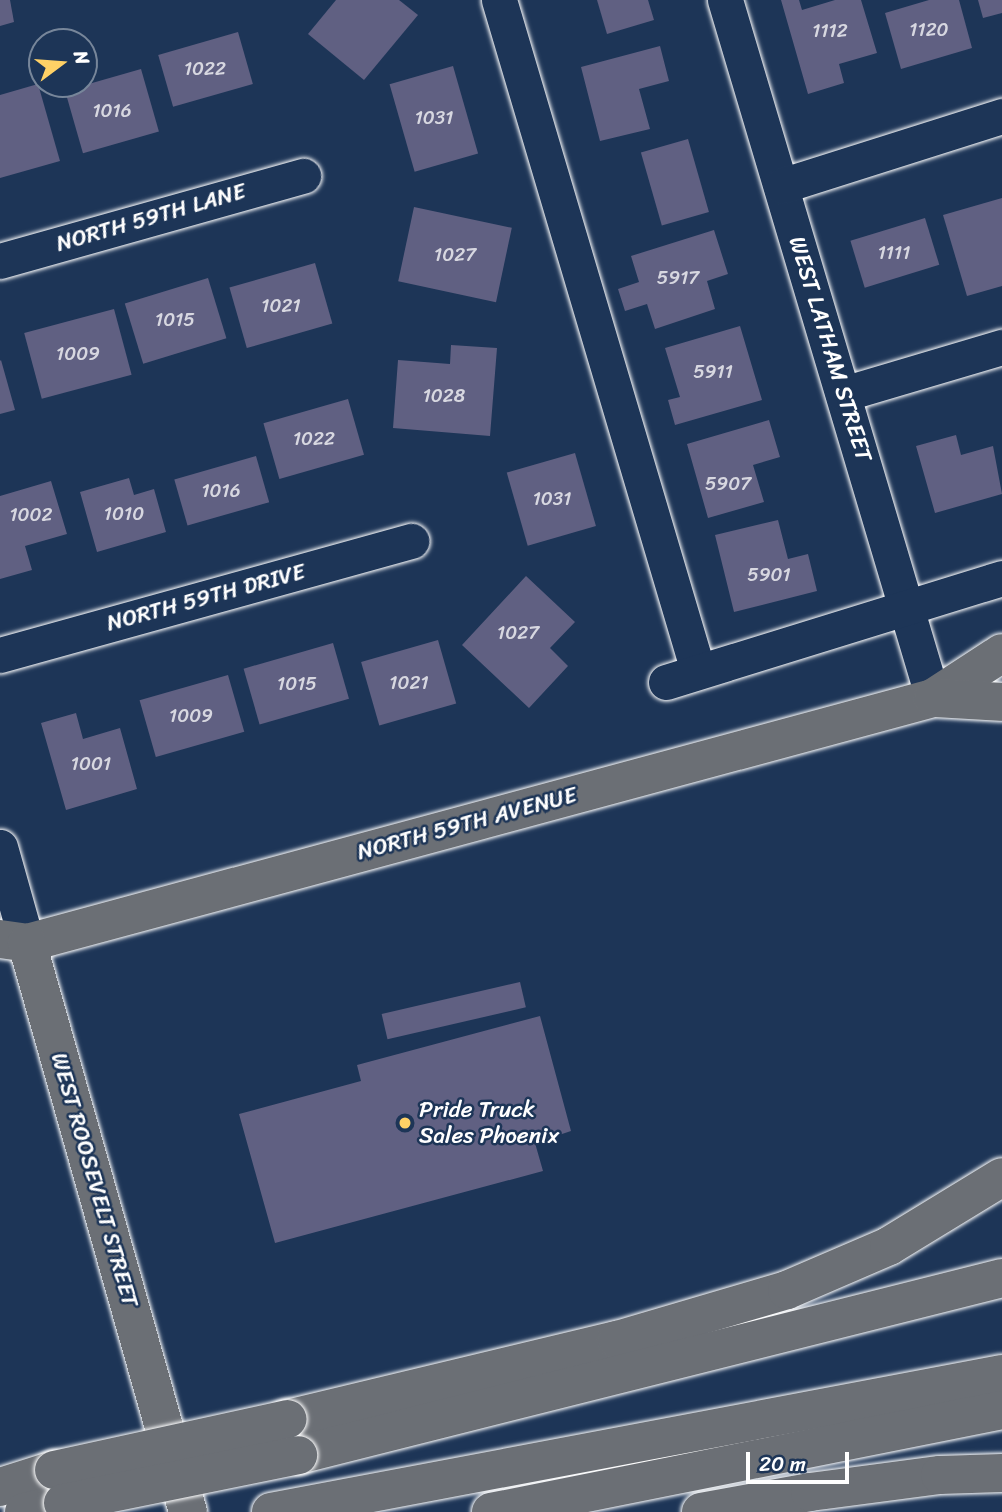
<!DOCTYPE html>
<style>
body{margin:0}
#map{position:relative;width:1002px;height:1512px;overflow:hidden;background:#1d3557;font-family:Sriracha,sans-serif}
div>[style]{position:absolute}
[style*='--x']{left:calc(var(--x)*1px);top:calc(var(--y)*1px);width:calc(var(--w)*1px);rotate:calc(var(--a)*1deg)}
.building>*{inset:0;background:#606082;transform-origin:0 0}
.roads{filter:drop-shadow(0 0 2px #fff) drop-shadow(0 0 2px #fff)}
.minor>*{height:35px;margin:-17.5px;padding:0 17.5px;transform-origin:17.5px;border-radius:17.5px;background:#1d3557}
.major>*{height:38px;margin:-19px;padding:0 19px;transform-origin:19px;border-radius:19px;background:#6b6f75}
.highway>*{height:38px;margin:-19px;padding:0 19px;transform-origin:19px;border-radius:19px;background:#6b6f75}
.bridges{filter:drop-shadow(0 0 2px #fff) drop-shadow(0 0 2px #fff)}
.highway-bridge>*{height:38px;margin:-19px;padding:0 19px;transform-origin:19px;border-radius:19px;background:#6b6f75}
.dots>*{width:19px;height:19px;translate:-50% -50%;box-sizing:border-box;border:4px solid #1d3557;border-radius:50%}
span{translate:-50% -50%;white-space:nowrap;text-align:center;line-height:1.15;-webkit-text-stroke:5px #1d3557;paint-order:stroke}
.number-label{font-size:19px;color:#d7d7e0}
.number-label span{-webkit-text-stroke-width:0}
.street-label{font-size:23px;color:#fff}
.poi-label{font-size:23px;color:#fff}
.left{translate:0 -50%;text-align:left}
.north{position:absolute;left:28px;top:28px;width:70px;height:70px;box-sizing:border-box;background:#1d3557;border:2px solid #77869a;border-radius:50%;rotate:74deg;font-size:19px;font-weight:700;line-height:28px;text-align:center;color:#fff}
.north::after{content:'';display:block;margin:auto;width:24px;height:32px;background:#ffd166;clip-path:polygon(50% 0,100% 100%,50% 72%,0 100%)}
.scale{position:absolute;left:746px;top:1452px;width:103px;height:32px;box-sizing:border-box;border:4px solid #fff;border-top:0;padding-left:9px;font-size:21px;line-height:24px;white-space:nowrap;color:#fff;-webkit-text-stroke:5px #1d3557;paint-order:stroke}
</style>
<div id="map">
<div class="building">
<i style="clip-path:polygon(0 0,10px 0,14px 22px,0 26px)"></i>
<i style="clip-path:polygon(336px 0,399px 0,418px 15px,364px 80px,308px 34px)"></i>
<i style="clip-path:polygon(597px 0,648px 0,654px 20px,607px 34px)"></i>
<i style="clip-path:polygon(781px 0,799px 0,802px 10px,835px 0,861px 0,877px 53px,839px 64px,844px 83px,808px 94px)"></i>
<i style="clip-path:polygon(929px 0,959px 0,972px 48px,901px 69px,885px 13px)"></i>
<i style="clip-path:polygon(978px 0,1002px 0,1002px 13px,983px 18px)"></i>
<i style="left:238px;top:32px;width:54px;height:83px;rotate:74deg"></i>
<i style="clip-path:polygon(660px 46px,669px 81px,639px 89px,650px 129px,600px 141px,581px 67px)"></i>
<i style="left:453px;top:66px;width:91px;height:66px;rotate:74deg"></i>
<i style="left:141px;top:69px;width:65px;height:79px;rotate:74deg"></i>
<i style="clip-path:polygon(38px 84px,60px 161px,0 178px,0 95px)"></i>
<i style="left:688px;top:139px;width:76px;height:49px;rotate:74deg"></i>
<i style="clip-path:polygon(1002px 198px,1002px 286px,967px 296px,943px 215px)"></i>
<i style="left:414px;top:207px;width:100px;height:76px;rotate:12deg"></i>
<i style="left:925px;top:218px;width:49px;height:78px;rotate:73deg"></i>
<i style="clip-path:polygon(714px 230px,728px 274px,707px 281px,715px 309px,655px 329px,647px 304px,625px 311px,618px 289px,639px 282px,631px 256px)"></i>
<i style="left:315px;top:263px;width:63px;height:89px;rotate:74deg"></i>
<i style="left:208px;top:278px;width:63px;height:87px;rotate:73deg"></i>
<i style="left:114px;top:309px;width:68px;height:93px;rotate:75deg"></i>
<i style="clip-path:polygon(740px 326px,762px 400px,675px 425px,668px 400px,680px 397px,665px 348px)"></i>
<i style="clip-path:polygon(451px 345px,497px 348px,490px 436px,393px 428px,398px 360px,450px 364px)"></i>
<i style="clip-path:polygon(1px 360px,15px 410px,0 414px,0 361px)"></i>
<i style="left:348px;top:399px;width:58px;height:88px;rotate:74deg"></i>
<i style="clip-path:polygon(769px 420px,780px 457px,753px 465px,764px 502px,708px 518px,687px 444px)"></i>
<i style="clip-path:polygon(956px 435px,961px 455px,993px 446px,1002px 494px,935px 513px,916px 446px)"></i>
<i style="left:575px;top:453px;width:76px;height:71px;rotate:74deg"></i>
<i style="left:256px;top:456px;width:48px;height:85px;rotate:74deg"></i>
<i style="clip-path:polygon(129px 478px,134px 495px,154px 489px,166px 532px,97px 552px,80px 492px)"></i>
<i style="clip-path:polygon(51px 481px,67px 534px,25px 546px,32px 570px,0 579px,0 496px)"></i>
<i style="clip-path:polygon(778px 520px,788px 559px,808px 554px,817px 591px,734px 612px,715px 535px)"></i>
<i style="clip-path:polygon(526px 576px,575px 622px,550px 648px,568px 666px,529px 708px,462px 645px)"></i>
<i style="left:438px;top:640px;width:66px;height:80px;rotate:74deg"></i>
<i style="left:333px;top:643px;width:58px;height:93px;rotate:74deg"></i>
<i style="left:228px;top:675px;width:59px;height:92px;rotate:74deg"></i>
<i style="clip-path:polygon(76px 713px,83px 739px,120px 728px,137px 789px,66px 810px,41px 723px)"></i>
<i style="left:520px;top:982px;width:26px;height:142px;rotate:77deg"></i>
<i style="clip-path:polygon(540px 1016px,571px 1131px,535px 1143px,543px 1171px,275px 1243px,239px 1114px,361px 1081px,357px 1065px)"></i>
</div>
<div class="roads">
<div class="minor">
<i style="--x:499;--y:0;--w:700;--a:73.48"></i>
<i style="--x:725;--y:0;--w:728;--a:73.41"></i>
<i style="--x:781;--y:186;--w:232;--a:-17.6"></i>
<i style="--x:0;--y:261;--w:315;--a:-15.7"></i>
<i style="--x:843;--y:394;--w:166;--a:-16.5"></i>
<i style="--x:0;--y:655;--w:427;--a:-15.5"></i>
<i style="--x:666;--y:682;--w:352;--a:-17.2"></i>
<i style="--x:0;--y:847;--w:100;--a:74.3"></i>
</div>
<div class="major">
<i style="--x:933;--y:698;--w:82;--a:-33.1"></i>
<i style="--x:0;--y:939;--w:27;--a:8"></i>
<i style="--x:27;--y:943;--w:939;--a:-15.13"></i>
<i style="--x:933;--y:698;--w:69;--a:3.3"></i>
<i style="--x:27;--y:943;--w:591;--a:74.2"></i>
</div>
<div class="highway">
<i style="--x:287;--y:1419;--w:339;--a:-13.5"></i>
<i style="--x:617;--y:1340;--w:177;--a:-16.4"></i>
<i style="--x:787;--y:1290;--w:111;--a:-23.3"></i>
<i style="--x:889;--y:1246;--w:132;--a:-31.4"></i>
<i style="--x:298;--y:1455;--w:726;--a:-14.11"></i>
<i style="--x:0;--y:1487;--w:57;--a:-17.5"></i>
<i style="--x:24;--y:1512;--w:40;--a:-13"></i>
<i style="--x:271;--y:1512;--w:744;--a:-10.69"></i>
<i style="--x:491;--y:1512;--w:521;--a:-11.29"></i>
<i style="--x:701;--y:1512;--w:111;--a:-10.4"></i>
<i style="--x:810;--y:1492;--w:131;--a:-7.5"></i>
<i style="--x:940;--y:1475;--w:62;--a:-1.8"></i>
</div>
</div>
<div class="bridges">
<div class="highway-bridge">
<i style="--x:54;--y:1470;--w:239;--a:-12.3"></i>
<i style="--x:63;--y:1503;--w:240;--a:-11.5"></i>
</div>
</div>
<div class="dots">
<i style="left:405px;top:1123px;background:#ffd166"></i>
</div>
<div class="number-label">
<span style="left:929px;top:30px">1120</span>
<span style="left:830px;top:31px">1112</span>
<span style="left:205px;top:69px">1022</span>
<span style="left:112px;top:111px">1016</span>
<span style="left:434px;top:118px">1031</span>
<span style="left:894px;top:253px">1111</span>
<span style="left:455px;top:255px">1027</span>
<span style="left:678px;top:278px">5917</span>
<span style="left:281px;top:306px">1021</span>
<span style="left:175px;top:320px">1015</span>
<span style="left:78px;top:354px">1009</span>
<span style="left:713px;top:372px">5911</span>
<span style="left:444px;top:396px">1028</span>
<span style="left:314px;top:439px">1022</span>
<span style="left:728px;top:484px">5907</span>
<span style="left:221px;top:491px">1016</span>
<span style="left:552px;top:499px">1031</span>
<span style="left:124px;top:514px">1010</span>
<span style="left:31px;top:515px">1002</span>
<span style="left:769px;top:575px">5901</span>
<span style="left:518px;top:633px">1027</span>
<span style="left:409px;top:683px">1021</span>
<span style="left:297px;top:684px">1015</span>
<span style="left:191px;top:716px">1009</span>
<span style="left:91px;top:764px">1001</span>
</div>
<div class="street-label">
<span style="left:151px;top:218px;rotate:-16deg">NORTH 59TH LANE</span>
<span style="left:830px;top:349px;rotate:73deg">WEST LATHAM STREET</span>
<span style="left:206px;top:598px;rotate:-15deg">NORTH 59TH DRIVE</span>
<span style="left:467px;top:824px;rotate:-15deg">NORTH 59TH AVENUE</span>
<span style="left:94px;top:1180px;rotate:74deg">WEST ROOSEVELT STREET</span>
</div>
<div class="poi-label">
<span class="left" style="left:419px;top:1123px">Pride Truck<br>Sales Phoenix</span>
</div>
<div class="north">N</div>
<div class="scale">20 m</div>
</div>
